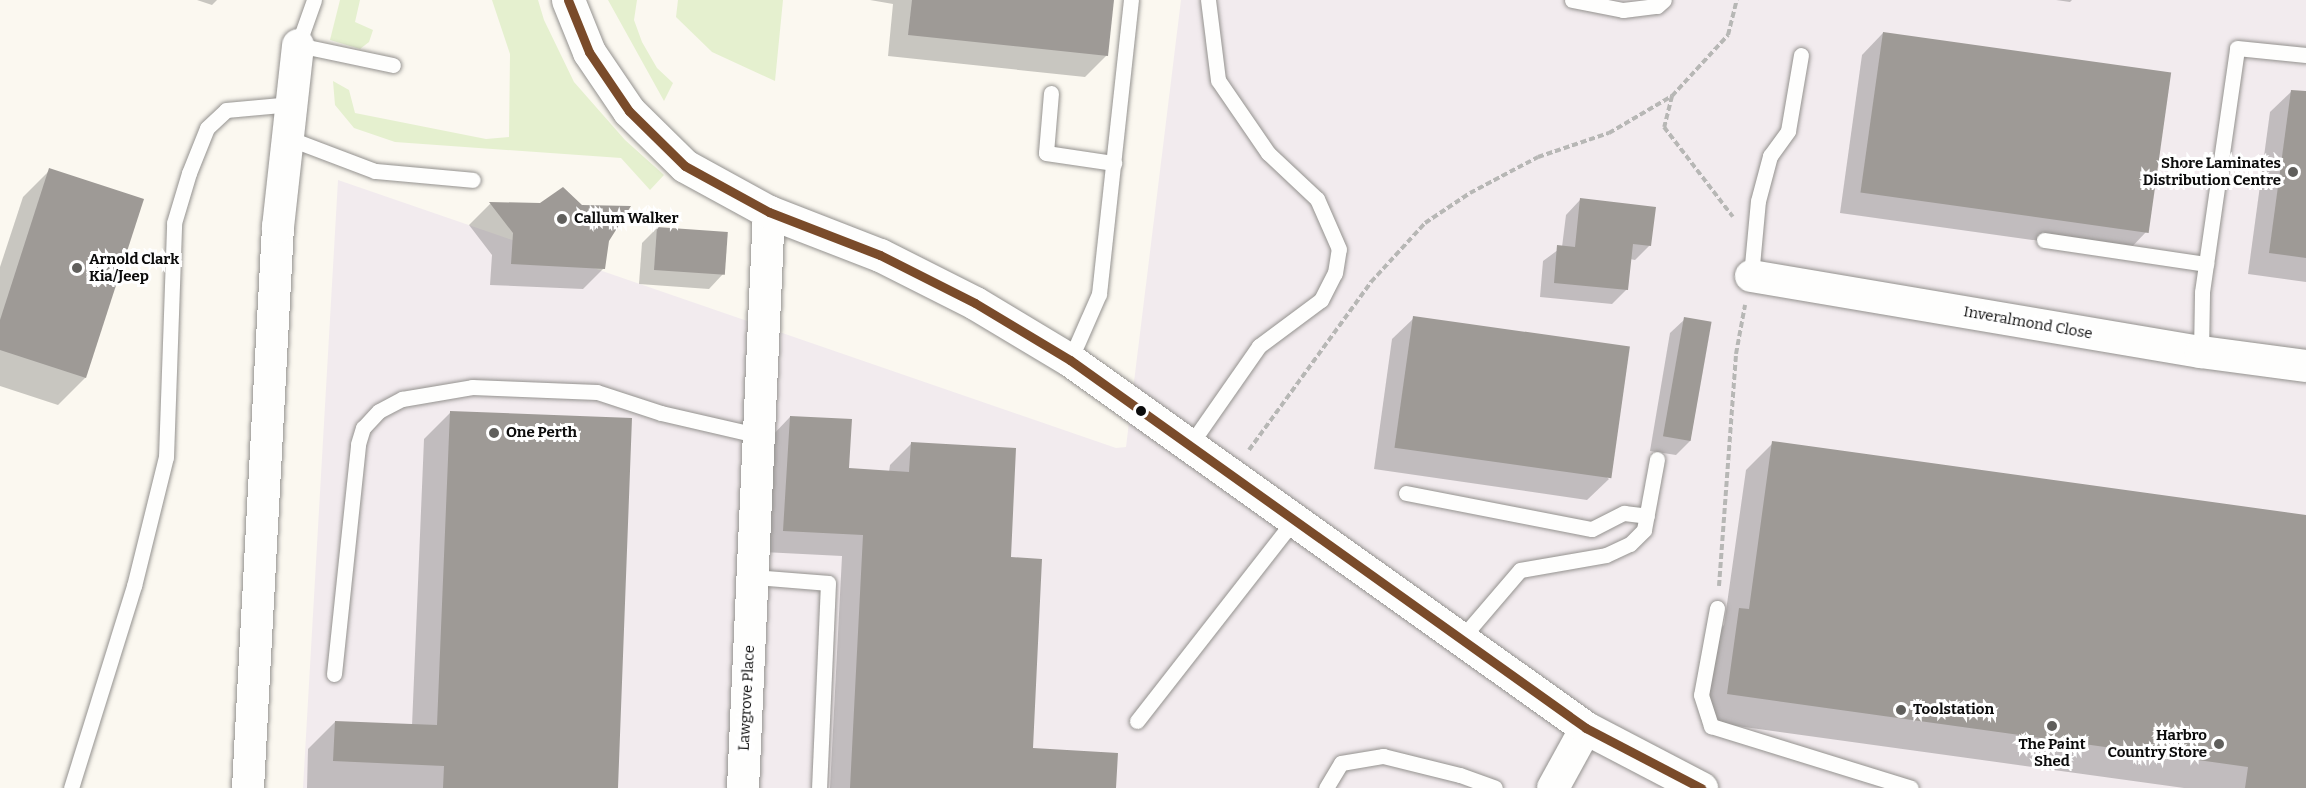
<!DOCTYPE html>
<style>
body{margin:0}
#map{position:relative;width:2306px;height:788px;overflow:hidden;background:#fbf8f0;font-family:Bitter,serif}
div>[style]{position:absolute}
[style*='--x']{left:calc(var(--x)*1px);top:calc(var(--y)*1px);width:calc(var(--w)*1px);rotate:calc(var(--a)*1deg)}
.industrial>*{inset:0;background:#f2ebee}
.green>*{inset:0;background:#e5f0cf}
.shadow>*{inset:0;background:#0003}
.building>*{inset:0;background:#9e9a96;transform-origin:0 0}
.path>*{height:4px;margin-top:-2px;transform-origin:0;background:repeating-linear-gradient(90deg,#b7b7b5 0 6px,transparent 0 9px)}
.roads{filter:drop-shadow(0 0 2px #94928f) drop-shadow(0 0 2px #94928f)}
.service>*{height:15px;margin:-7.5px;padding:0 7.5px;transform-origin:7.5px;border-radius:7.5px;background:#fefefd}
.minor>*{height:32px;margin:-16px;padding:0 16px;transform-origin:16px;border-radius:16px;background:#fefefd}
.tertiary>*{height:33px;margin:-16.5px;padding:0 16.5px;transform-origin:16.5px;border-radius:16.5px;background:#fefefd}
.bus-1>*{height:9px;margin:-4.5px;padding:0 4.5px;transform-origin:4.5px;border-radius:4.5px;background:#7a4b2a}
.dots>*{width:16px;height:16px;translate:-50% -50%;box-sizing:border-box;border:3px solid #fff;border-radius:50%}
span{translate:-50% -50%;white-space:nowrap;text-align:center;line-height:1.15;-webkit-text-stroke:6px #fff;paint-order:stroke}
.poi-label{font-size:15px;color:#0c0c0c;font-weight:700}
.right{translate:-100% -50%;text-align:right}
.left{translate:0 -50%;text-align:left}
.street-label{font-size:15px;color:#0c0c0c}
</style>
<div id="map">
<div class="industrial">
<i style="clip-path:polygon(1181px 0,2306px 0,2306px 788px,303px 788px,338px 180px,1116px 448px,1126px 447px)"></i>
</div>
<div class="green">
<i style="clip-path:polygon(340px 0,360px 0,355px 22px,373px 30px,369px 42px,360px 49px,330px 40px)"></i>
<i style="clip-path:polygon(492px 0,538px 0,544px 20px,574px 82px,625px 140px,664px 175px,650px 190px,621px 158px,395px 142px,354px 128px,335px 105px,333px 81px,349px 90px,355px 113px,486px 139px,509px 137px,510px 54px)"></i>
<i style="clip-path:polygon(608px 0,637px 0,634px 20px,642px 42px,657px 68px,673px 83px,664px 101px)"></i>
<i style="clip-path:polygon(678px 0,783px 0,775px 81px,712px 52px,676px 17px)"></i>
</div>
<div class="shadow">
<i style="clip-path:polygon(197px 0,217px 0,212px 5px)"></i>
<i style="clip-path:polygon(870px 0,1112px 0,1107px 55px,1085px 77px,888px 56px,893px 4px)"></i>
<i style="clip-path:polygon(2056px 0,2072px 0,2070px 2px)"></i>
<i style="clip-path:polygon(1883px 33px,2147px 231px,2126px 253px,1840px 213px,1862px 55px)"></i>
<i style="clip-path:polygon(2292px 91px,2306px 92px,2306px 282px,2248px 274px,2270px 112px)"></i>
<i style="clip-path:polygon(50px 170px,85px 378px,58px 405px,0 386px,0 267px,23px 197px)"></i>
<i style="clip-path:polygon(1580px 200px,1650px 245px,1635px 260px,1630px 259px,1627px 289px,1612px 304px,1540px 297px,1543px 261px,1562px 247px,1566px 215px)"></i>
<i style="clip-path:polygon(490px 204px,541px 204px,607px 241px,604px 268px,583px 289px,490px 285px,492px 255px,469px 225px)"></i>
<i style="clip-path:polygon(657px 228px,723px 274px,709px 289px,639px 284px,642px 243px)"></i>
<i style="clip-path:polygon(1414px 318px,1609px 479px,1587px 500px,1374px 469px,1392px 339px)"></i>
<i style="clip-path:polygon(1685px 319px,1690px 441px,1676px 455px,1650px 451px,1670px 333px)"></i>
<i style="clip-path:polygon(451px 412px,616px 788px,307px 788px,308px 749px,335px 722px,412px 726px,424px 439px)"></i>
<i style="clip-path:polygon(790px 417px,848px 470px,889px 472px,890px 465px,911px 444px,1009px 559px,1031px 750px,1114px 788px,830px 788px,842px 556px,763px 552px,769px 439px)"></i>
<i style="clip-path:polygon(1773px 443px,2306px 516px,2306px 788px,2184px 788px,1701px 721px,1713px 636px,1724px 625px,1746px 470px)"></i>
</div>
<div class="building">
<i style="clip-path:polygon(912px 0,1114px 0,1108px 56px,908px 35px)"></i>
<i style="left:1883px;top:32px;width:291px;height:162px;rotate:8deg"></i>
<i style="clip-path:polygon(2291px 90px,2306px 91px,2306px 258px,2269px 253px)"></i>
<i style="clip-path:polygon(49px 168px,144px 199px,86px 378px,0 350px,0 320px)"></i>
<i style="clip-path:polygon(563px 187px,582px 205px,631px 206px,609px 241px,605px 269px,511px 264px,513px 233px,489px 202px,540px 203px)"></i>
<i style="clip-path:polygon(1580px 198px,1656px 207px,1651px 246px,1633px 244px,1628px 290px,1554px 283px,1557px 245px,1575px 247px)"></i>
<i style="left:657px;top:227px;width:71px;height:43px;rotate:4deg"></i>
<i style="left:1413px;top:316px;width:219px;height:133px;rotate:8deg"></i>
<i style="left:1684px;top:317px;width:28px;height:121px;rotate:10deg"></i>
<i style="clip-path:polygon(450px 411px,632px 418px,618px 788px,443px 788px,444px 766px,333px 761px,335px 721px,437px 725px)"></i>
<i style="clip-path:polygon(790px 416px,852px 419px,849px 468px,909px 472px,911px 442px,1016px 448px,1011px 557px,1042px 559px,1033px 748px,1118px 753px,1116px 788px,850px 788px,863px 535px,783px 531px)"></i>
<i style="clip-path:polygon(1772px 441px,2306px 515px,2306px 788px,2245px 788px,2248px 767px,1727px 694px,1739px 608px,1749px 609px)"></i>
</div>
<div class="path">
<i style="--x:1672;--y:96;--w:32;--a:104"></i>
<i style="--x:1664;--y:127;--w:113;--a:52.5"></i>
<i style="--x:1249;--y:450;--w:208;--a:-54"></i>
<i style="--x:1371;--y:282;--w:80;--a:-47.5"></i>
<i style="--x:1425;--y:223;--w:54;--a:-33.7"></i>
<i style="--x:1470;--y:193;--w:77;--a:-27.9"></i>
<i style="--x:1538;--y:157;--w:75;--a:-18.7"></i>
<i style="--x:1609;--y:133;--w:73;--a:-30.4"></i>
<i style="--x:1672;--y:96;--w:83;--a:-47.4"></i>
<i style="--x:1728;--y:35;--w:36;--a:-76"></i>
<i style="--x:1719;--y:586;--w:233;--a:-85.8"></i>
<i style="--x:1736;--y:354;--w:50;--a:-79.6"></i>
</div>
<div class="roads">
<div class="service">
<i style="--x:314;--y:0;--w:48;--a:109.6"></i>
<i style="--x:298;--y:45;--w:97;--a:11.9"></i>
<i style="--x:1572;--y:0;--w:52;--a:11.1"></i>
<i style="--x:1623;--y:10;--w:34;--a:-7"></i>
<i style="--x:1657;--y:6;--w:9;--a:-41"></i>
<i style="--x:1051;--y:93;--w:60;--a:94.8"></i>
<i style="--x:1046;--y:153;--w:69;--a:8.4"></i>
<i style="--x:288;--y:138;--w:93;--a:20.8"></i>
<i style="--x:375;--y:171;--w:98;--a:5.2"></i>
<i style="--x:2044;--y:240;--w:164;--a:8.4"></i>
<i style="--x:1751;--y:276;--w:75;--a:-84.7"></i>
<i style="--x:1758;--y:201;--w:47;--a:-75.1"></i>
<i style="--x:1770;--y:156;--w:31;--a:-54"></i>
<i style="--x:1788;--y:131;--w:77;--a:-80.3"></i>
<i style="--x:2201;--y:352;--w:60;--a:-89"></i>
<i style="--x:2202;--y:292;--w:246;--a:-81.8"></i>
<i style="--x:2237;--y:48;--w:69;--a:5.8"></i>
<i style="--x:1070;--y:360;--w:72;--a:-66.3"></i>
<i style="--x:1099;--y:294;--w:296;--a:-83.8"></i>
<i style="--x:1190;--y:445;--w:121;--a:-55.1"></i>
<i style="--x:1259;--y:346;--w:77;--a:-36.6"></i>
<i style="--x:1321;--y:300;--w:30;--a:-63"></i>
<i style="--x:1335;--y:273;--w:24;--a:-81"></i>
<i style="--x:1339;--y:249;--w:55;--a:-113.7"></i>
<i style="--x:1317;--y:199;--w:67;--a:-136.8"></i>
<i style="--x:1268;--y:153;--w:88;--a:-124.4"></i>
<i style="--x:1218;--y:80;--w:81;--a:-97.1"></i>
<i style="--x:1406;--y:493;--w:189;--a:11"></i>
<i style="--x:1592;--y:529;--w:36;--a:-27"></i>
<i style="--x:1624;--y:513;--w:23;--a:7"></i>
<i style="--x:754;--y:577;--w:74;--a:4.6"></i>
<i style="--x:828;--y:583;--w:205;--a:92.5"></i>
<i style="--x:1717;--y:608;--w:88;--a:100.4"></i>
<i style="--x:1701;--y:695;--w:33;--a:72"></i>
<i style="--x:1711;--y:726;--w:209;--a:17.2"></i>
<i style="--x:1460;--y:640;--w:92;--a:-49.4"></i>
<i style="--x:1520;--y:570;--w:87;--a:-9.9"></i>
<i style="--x:1606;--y:555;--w:26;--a:-25"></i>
<i style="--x:1630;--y:544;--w:20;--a:-45"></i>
<i style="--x:1644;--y:530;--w:72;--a:-79.6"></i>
<i style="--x:334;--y:674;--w:231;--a:-84"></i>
<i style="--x:358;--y:444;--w:17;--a:-73"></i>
<i style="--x:363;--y:428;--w:23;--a:-47"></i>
<i style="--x:379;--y:411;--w:26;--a:-28"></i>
<i style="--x:402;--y:399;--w:71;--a:-9.7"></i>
<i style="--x:472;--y:387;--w:125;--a:2.3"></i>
<i style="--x:597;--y:392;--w:67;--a:18.2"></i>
<i style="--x:661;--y:413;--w:103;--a:13"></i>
<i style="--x:1137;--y:721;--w:254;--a:-52"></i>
<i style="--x:71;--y:788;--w:212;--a:-72.7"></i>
<i style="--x:134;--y:586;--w:133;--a:-76.1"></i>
<i style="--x:166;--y:457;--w:234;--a:-88"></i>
<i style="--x:174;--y:223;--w:52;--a:-73.3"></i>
<i style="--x:189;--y:173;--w:48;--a:-68.2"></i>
<i style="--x:207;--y:128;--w:26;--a:-43"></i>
<i style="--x:226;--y:110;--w:66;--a:-5.2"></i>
<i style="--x:1326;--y:788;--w:29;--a:-59"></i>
<i style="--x:1341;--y:763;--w:43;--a:-9.5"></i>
<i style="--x:1383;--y:756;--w:79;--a:13.9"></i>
<i style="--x:1460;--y:775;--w:37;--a:20"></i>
</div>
<div class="minor">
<i style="--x:1751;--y:276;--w:456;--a:9.6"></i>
<i style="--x:2201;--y:352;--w:106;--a:7.6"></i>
<i style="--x:248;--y:788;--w:562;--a:-86.94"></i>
<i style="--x:278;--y:227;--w:183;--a:-83.7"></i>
<i style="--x:743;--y:788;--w:577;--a:-87.42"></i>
<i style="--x:1553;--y:788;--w:68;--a:-61.2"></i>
</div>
<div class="tertiary">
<i style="--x:568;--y:0;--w:56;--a:68"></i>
<i style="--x:589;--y:52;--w:71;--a:55.9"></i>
<i style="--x:629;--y:111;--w:78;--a:44.5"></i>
<i style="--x:685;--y:166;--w:96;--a:28.7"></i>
<i style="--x:769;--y:212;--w:119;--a:21.2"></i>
<i style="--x:880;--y:255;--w:106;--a:26.8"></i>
<i style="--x:975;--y:303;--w:111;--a:31"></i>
<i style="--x:1070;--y:360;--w:634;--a:35.5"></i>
<i style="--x:1586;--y:728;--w:130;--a:27.6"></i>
</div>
</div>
<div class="bus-1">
<i style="--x:568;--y:0;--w:56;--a:68"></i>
<i style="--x:589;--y:52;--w:71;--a:55.9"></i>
<i style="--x:629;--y:111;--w:78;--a:44.5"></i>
<i style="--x:685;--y:166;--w:96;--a:28.7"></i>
<i style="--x:769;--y:212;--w:119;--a:21.2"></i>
<i style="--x:880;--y:255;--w:106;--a:26.8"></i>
<i style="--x:975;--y:303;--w:111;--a:31"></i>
<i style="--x:1070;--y:360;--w:634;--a:35.5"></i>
<i style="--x:1586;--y:728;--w:130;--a:27.6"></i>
</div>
<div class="dots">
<i style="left:2293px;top:172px;background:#605f5c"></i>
<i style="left:562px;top:219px;background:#605f5c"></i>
<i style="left:77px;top:268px;background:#605f5c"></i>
<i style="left:1141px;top:411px;background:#0c0c0c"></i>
<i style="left:494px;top:433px;background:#605f5c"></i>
<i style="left:1901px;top:710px;background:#605f5c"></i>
<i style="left:2052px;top:726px;background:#605f5c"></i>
<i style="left:2219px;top:744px;background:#605f5c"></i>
</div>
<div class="poi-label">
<span class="right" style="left:2281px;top:172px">Shore Laminates<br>Distribution Centre</span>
<span class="left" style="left:574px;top:219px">Callum Walker</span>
<span class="left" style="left:89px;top:268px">Arnold Clark<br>Kia/Jeep</span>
<span class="left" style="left:506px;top:433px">One Perth</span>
<span class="left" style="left:1913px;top:710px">Toolstation</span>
<span class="right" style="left:2207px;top:744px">Harbro<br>Country Store</span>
<span style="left:2052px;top:753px">The Paint<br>Shed</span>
</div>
<div class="street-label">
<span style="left:2028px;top:323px;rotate:10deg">Inveralmond Close</span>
<span style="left:747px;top:698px;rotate:-87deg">Lawgrove Place</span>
</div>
</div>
